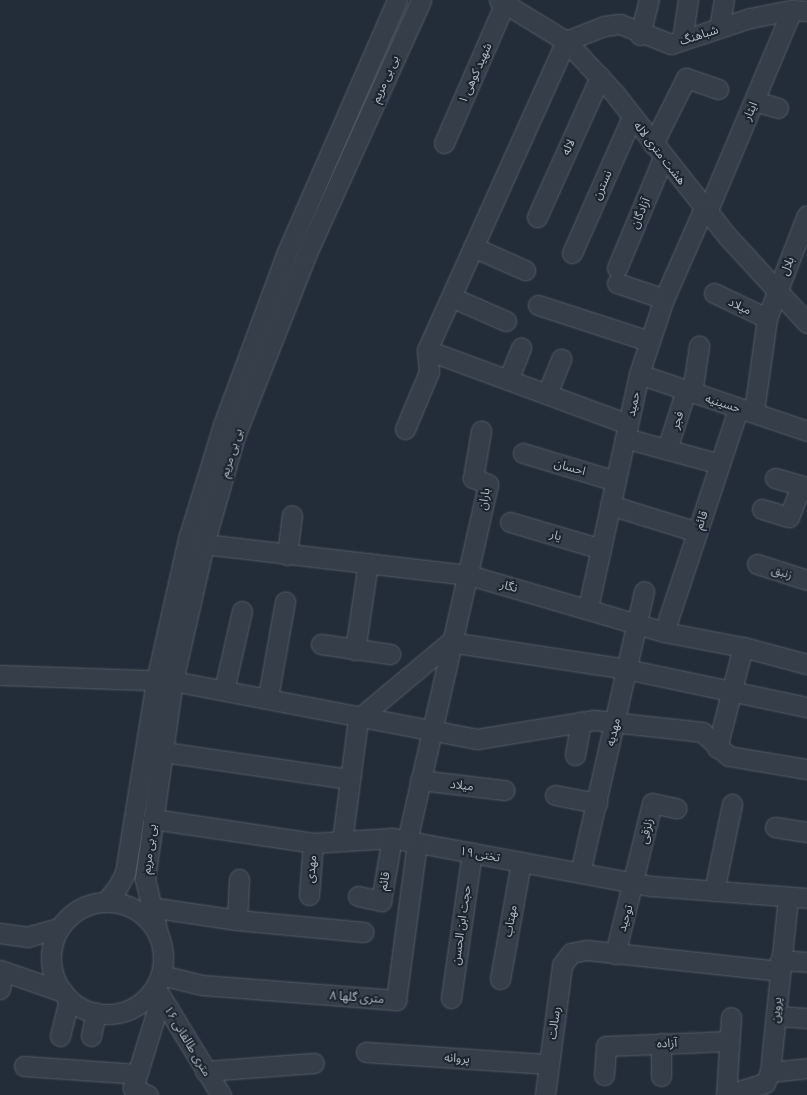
<!DOCTYPE html>
<meta charset="utf-8">
<style>
body{margin:0}
#map{position:relative;width:807px;height:1095px;overflow:hidden;background:#232d39;font-family:"Titillium Web","Noto Sans Arabic",sans-serif}
div>[style]{position:absolute}
[style*='--x']{left:calc(var(--x)*1px);top:calc(var(--y)*1px);width:calc(var(--w)*1px);rotate:calc(var(--a)*1deg)}
.roads{filter:drop-shadow(0 0 1px #545d67) drop-shadow(0 0 1px #545d67)}
.minor>*{height:19px;margin:-9.5px;padding:0 9.5px;transform-origin:9.5px;border-radius:9.5px;background:#363f49}
.minor>.ring{margin:-9.5px;padding:0;box-sizing:content-box;background:none;border:19px solid #363f49;border-radius:50%}
span{translate:-50% -50%;white-space:nowrap;text-align:center;line-height:1.15;-webkit-text-stroke:4px #1c242e;paint-order:stroke}
.street-label{font-size:12px;color:#b1bac5}
</style>
<div id="map">
<div class="roads">
<div class="minor">
<i style="--x:499;--y:0;--w:79;--a:31.5"></i>
<i style="--x:566;--y:41;--w:72;--a:47.2"></i>
<i style="--x:615;--y:94;--w:182;--a:51.7"></i>
<i style="--x:728;--y:237;--w:117;--a:47.4"></i>
<i style="--x:719;--y:28;--w:28;--a:-80"></i>
<i style="--x:640;--y:35;--w:36;--a:-76"></i>
<i style="--x:682;--y:40;--w:40;--a:-81.5"></i>
<i style="--x:754;--y:101;--w:25;--a:16"></i>
<i style="--x:444;--y:143;--w:153;--a:-66.5"></i>
<i style="--x:653;--y:144;--w:74;--a:-63.4"></i>
<i style="--x:686;--y:78;--w:34;--a:19"></i>
<i style="--x:707;--y:212;--w:219;--a:-67.2"></i>
<i style="--x:537;--y:217;--w:154;--a:-65.8"></i>
<i style="--x:473;--y:247;--w:57;--a:23.9"></i>
<i style="--x:572;--y:253;--w:149;--a:-66.2"></i>
<i style="--x:617;--y:268;--w:119;--a:-67.3"></i>
<i style="--x:617;--y:283;--w:50;--a:18.8"></i>
<i style="--x:714;--y:293;--w:59;--a:25.3"></i>
<i style="--x:451;--y:297;--w:60;--a:23.6"></i>
<i style="--x:538;--y:305;--w:117;--a:18"></i>
<i style="--x:639;--y:374;--w:177;--a:18.7"></i>
<i style="--x:508;--y:380;--w:35;--a:-68"></i>
<i style="--x:692;--y:393;--w:48;--a:-81.5"></i>
<i style="--x:547;--y:394;--w:38;--a:-68"></i>
<i style="--x:754;--y:411;--w:94;--a:-82"></i>
<i style="--x:767;--y:318;--w:110;--a:-68.8"></i>
<i style="--x:628;--y:424;--w:214;--a:-159.8"></i>
<i style="--x:427;--y:350;--w:339;--a:-65.8"></i>
<i style="--x:566;--y:41;--w:41;--a:-21.5"></i>
<i style="--x:604;--y:26;--w:16;--a:-7"></i>
<i style="--x:620;--y:24;--w:55;--a:21.4"></i>
<i style="--x:671;--y:44;--w:83;--a:-18.2"></i>
<i style="--x:750;--y:18;--w:43;--a:-10.8"></i>
<i style="--x:792;--y:10;--w:15;--a:4"></i>
<i style="--x:405;--y:429;--w:62;--a:-67.2"></i>
<i style="--x:429;--y:372;--w:22;--a:-95"></i>
<i style="--x:625;--y:438;--w:98;--a:15.3"></i>
<i style="--x:667;--y:449;--w:62;--a:-72.1"></i>
<i style="--x:523;--y:453;--w:97;--a:16.8"></i>
<i style="--x:775;--y:478;--w:33;--a:16"></i>
<i style="--x:610;--y:505;--w:91;--a:17.2"></i>
<i style="--x:762;--y:509;--w:28;--a:17"></i>
<i style="--x:789;--y:517;--w:33;--a:-69"></i>
<i style="--x:510;--y:522;--w:95;--a:16.5"></i>
<i style="--x:204;--y:544;--w:267;--a:6.7"></i>
<i style="--x:469;--y:575;--w:203;--a:16.3"></i>
<i style="--x:664;--y:632;--w:80;--a:10.8"></i>
<i style="--x:743;--y:647;--w:66;--a:14.9"></i>
<i style="--x:287;--y:555;--w:40;--a:-82.9"></i>
<i style="--x:757;--y:564;--w:52;--a:17.7"></i>
<i style="--x:588;--y:608;--w:239;--a:-77.7"></i>
<i style="--x:639;--y:374;--w:79;--a:-71.6"></i>
<i style="--x:664;--y:299;--w:99;--a:-66.3"></i>
<i style="--x:664;--y:632;--w:235;--a:-71.6"></i>
<i style="--x:321;--y:644;--w:70;--a:8.2"></i>
<i style="--x:355;--y:650;--w:88;--a:-81.5"></i>
<i style="--x:0;--y:675;--w:173;--a:2"></i>
<i style="--x:173;--y:681;--w:309;--a:10.8"></i>
<i style="--x:477;--y:739;--w:119;--a:-9.2"></i>
<i style="--x:594;--y:720;--w:109;--a:6.3"></i>
<i style="--x:702;--y:732;--w:36;--a:42"></i>
<i style="--x:729;--y:756;--w:79;--a:9.5"></i>
<i style="--x:224;--y:690;--w:81;--a:-77.2"></i>
<i style="--x:268;--y:697;--w:97;--a:-79.9"></i>
<i style="--x:717;--y:748;--w:104;--a:-75.6"></i>
<i style="--x:164;--y:752;--w:186;--a:8.3"></i>
<i style="--x:575;--y:755;--w:34;--a:-80"></i>
<i style="--x:420;--y:780;--w:85;--a:6.8"></i>
<i style="--x:555;--y:795;--w:43;--a:10.8"></i>
<i style="--x:153;--y:819;--w:162;--a:8.5"></i>
<i style="--x:313;--y:843;--w:79;--a:-3.6"></i>
<i style="--x:392;--y:838;--w:264;--a:10.5"></i>
<i style="--x:652;--y:886;--w:155;--a:4.4"></i>
<i style="--x:775;--y:827;--w:32;--a:9"></i>
<i style="--x:342;--y:841;--w:123;--a:-82.5"></i>
<i style="--x:358;--y:719;--w:120;--a:-39.9"></i>
<i style="--x:450;--y:642;--w:178;--a:8.7"></i>
<i style="--x:626;--y:669;--w:185;--a:11.9"></i>
<i style="--x:407;--y:841;--w:366;--a:-77.2"></i>
<i style="--x:488;--y:484;--w:16;--a:-158"></i>
<i style="--x:473;--y:478;--w:48;--a:-80.3"></i>
<i style="--x:580;--y:873;--w:289;--a:-77.2"></i>
<i style="--x:714;--y:891;--w:89;--a:-78.3"></i>
<i style="--x:309;--y:895;--w:52;--a:-85.6"></i>
<i style="--x:358;--y:896;--w:24;--a:12"></i>
<i style="--x:381;--y:901;--w:64;--a:-80.1"></i>
<i style="--x:106;--y:901;--w:17;--a:-50"></i>
<i style="--x:117;--y:888;--w:17;--a:-62"></i>
<i style="--x:125;--y:873;--w:194;--a:-80.8"></i>
<i style="--x:156;--y:681;--w:146;--a:-77.3"></i>
<i style="--x:188;--y:539;--w:119;--a:-72.9"></i>
<i style="--x:223;--y:425;--w:184;--a:-69.7"></i>
<i style="--x:287;--y:252;--w:275;--a:-66.4"></i>
<i class="ring" style="left:51px;top:902px;width:93px;height:93px"></i>
<i style="--x:150;--y:907;--w:88;--a:8.5"></i>
<i style="--x:237;--y:920;--w:127;--a:5.4"></i>
<i style="--x:237;--y:920;--w:41;--a:-87.2"></i>
<i style="--x:0;--y:933;--w:27;--a:8"></i>
<i style="--x:27;--y:937;--w:33;--a:-16"></i>
<i style="--x:158;--y:934;--w:57;--a:-103.3"></i>
<i style="--x:145;--y:879;--w:200;--a:-82"></i>
<i style="--x:173;--y:681;--w:140;--a:-77.2"></i>
<i style="--x:204;--y:544;--w:112;--a:-74"></i>
<i style="--x:235;--y:436;--w:197;--a:-68.5"></i>
<i style="--x:307;--y:253;--w:277;--a:-65.7"></i>
<i style="--x:615;--y:954;--w:155;--a:-76.2"></i>
<i style="--x:652;--y:803;--w:25;--a:12"></i>
<i style="--x:780;--y:960;--w:27;--a:4"></i>
<i style="--x:0;--y:970;--w:67;--a:19.2"></i>
<i style="--x:161;--y:975;--w:42;--a:13.7"></i>
<i style="--x:202;--y:985;--w:195;--a:4.4"></i>
<i style="--x:396;--y:1000;--w:158;--a:-82.4"></i>
<i style="--x:500;--y:979;--w:119;--a:-79.8"></i>
<i style="--x:155;--y:987;--w:127;--a:58.6"></i>
<i style="--x:0;--y:989;--w:18;--a:-81"></i>
<i style="--x:451;--y:998;--w:147;--a:-81.8"></i>
<i style="--x:777;--y:1016;--w:30;--a:4"></i>
<i style="--x:60;--y:1036;--w:38;--a:-76"></i>
<i style="--x:91;--y:1036;--w:24;--a:-78"></i>
<i style="--x:366;--y:1052;--w:183;--a:3.8"></i>
<i style="--x:24;--y:1066;--w:113;--a:4"></i>
<i style="--x:205;--y:1071;--w:109;--a:-4.2"></i>
<i style="--x:770;--y:1072;--w:37;--a:-6"></i>
<i style="--x:604;--y:1075;--w:29;--a:-86"></i>
<i style="--x:606;--y:1046;--w:122;--a:-2.3"></i>
<i style="--x:661;--y:1076;--w:33;--a:-90"></i>
<i style="--x:148;--y:1095;--w:17;--a:-155"></i>
<i style="--x:133;--y:1088;--w:95;--a:-72.9"></i>
<i style="--x:545;--y:1095;--w:131;--a:-82.5"></i>
<i style="--x:562;--y:965;--w:15;--a:-53"></i>
<i style="--x:571;--y:953;--w:16;--a:-11"></i>
<i style="--x:587;--y:950;--w:193;--a:6.2"></i>
<i style="--x:726;--y:1095;--w:41;--a:-17.1"></i>
<i style="--x:765;--y:1083;--w:12;--a:-66"></i>
<i style="--x:770;--y:1072;--w:176;--a:-84.1"></i>
<i style="--x:726;--y:1095;--w:78;--a:-86.3"></i>
</div>
</div>
<div class="street-label">
<span style="left:699px;top:35px;rotate:-18deg">شباهنگ</span>
<span style="left:475px;top:73px;rotate:-66deg">شهید کوهی ۱</span>
<span style="left:385px;top:79px;rotate:-66deg">بی بی مریم</span>
<span style="left:750px;top:111px;rotate:-67deg">ایثار</span>
<span style="left:568px;top:147px;rotate:-66deg">لاله</span>
<span style="left:660px;top:153px;rotate:52deg">هشت متری لاله</span>
<span style="left:602px;top:185px;rotate:-66deg">نسترن</span>
<span style="left:640px;top:213px;rotate:-67deg">آزادگان</span>
<span style="left:787px;top:266px;rotate:-68deg">بلال</span>
<span style="left:740px;top:306px;rotate:26deg">میلاد</span>
<span style="left:723px;top:403px;rotate:17deg">حسینیه</span>
<span style="left:633px;top:404px;rotate:-78deg">حمید</span>
<span style="left:677px;top:420px;rotate:-72deg">فجر</span>
<span style="left:231px;top:453px;rotate:-73deg">بی بی مریم</span>
<span style="left:570px;top:467px;rotate:16deg">احسان</span>
<span style="left:484px;top:499px;rotate:-81deg">باران</span>
<span style="left:701px;top:520px;rotate:-72deg">قائم</span>
<span style="left:556px;top:535px;rotate:16deg">یار</span>
<span style="left:782px;top:572px;rotate:17deg">زنبق</span>
<span style="left:509px;top:586px;rotate:15deg">نگار</span>
<span style="left:613px;top:732px;rotate:-77deg">مهدیه</span>
<span style="left:462px;top:785px;rotate:7deg">میلاد</span>
<span style="left:646px;top:831px;rotate:-78deg">زلزقی</span>
<span style="left:149px;top:849px;rotate:-83deg">بی بی مریم</span>
<span style="left:480px;top:854px;rotate:10deg">تختی ۱۹</span>
<span style="left:311px;top:869px;rotate:-85deg">مهدی</span>
<span style="left:384px;top:881px;rotate:-81deg">قائم</span>
<span style="left:625px;top:918px;rotate:-74deg">توحید</span>
<span style="left:510px;top:921px;rotate:-80deg">مهتاب</span>
<span style="left:461px;top:925px;rotate:-82deg">حجت ابن الحسن</span>
<span style="left:357px;top:997px;rotate:4deg">۸ متری گلها</span>
<span style="left:776px;top:1010px;rotate:-85deg">پروین</span>
<span style="left:554px;top:1023px;rotate:-82deg">رسالت</span>
<span style="left:188px;top:1041px;rotate:59deg">۱۶ متری طالقانی</span>
<span style="left:667px;top:1043px;rotate:-2deg">آزاده</span>
<span style="left:457px;top:1058px;rotate:4deg">پروانه</span>
</div>
</div>
